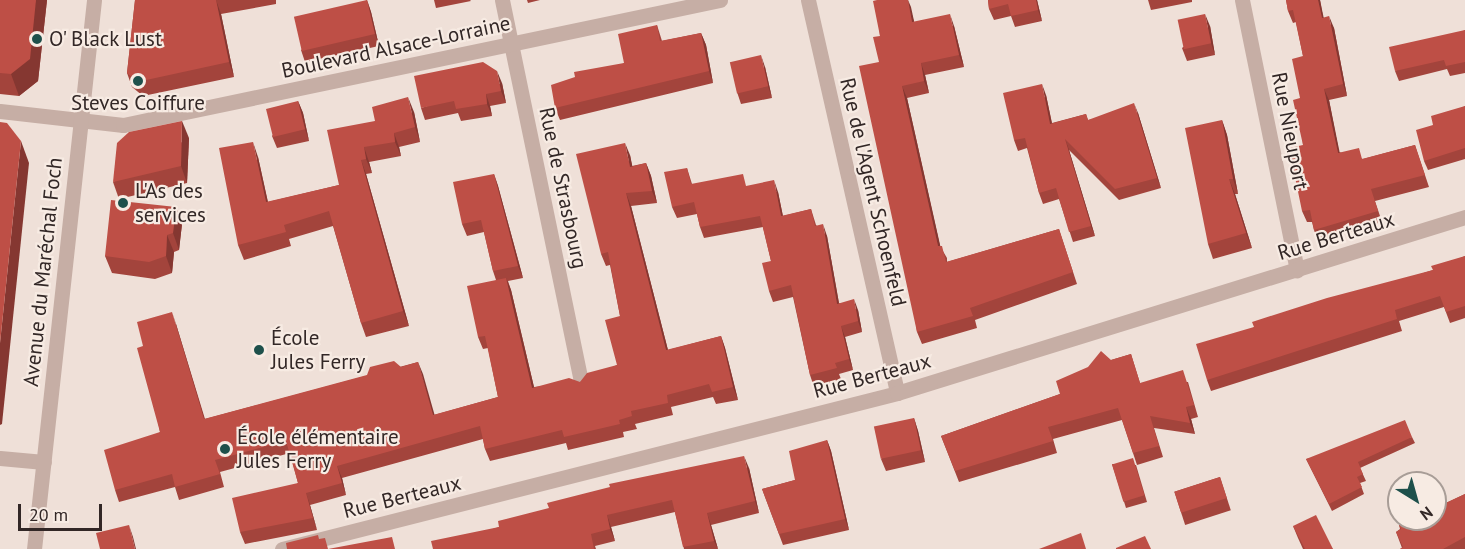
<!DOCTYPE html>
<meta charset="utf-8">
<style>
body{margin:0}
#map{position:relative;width:1465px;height:549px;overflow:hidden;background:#efe0d8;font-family:"PT Sans",sans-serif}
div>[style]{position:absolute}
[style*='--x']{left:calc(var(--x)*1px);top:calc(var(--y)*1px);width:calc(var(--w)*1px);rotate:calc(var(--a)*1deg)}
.minor>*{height:15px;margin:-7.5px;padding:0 7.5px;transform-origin:7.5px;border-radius:7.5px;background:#c6aea5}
.wall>*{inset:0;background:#a3443c;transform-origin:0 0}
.shaded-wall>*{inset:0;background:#853731}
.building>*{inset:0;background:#be4f46;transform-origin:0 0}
.dots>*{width:16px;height:16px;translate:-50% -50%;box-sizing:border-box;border:3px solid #f7ebe3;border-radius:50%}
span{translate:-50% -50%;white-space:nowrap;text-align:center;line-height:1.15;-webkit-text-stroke:4.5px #f7ebe3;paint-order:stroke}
.poi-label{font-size:21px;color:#322726}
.left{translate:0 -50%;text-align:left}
.street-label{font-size:21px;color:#322726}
.north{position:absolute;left:1387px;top:471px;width:60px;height:60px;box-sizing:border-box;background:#f7ebe3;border:2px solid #a89d97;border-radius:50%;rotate:143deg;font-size:16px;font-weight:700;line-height:24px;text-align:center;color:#322726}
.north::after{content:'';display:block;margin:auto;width:21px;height:27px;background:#1e504b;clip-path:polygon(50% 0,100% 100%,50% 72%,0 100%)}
.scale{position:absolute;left:18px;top:504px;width:84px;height:27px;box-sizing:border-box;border:3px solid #322726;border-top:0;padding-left:8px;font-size:18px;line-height:21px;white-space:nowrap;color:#322726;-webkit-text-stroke:4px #f7ebe3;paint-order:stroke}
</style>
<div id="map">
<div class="minor">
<i style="--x:502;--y:0;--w:393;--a:78.3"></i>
<i style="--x:808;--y:0;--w:403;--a:77.2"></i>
<i style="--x:1242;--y:0;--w:276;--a:78.5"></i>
<i style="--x:0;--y:111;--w:124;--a:6.5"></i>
<i style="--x:123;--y:125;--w:610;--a:-11.83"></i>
<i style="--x:0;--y:458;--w:44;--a:5.2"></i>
<i style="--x:34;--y:549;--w:552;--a:-83.76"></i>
<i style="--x:282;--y:549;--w:634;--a:-14.23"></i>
<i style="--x:897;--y:393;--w:595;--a:-17.22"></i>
</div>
<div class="wall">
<i style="clip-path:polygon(0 0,47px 0,38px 81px,19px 96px,0 94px)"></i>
<i style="clip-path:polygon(135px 0,276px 0,276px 4px,221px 14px,234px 77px,143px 96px,132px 87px,127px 73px)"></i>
<i style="clip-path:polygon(367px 0,371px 12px,379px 46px,305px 62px,301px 50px)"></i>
<i style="clip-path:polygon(434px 0,470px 0,471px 1px,436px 8px)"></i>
<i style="clip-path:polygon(527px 0,540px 0,528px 3px)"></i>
<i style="clip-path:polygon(877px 0,908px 0,914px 22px,954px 26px,964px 67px,925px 75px,929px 93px,907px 98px,940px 246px,947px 258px,947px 262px,1059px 229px,1077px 284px,975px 320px,977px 328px,922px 344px,917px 332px,879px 62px,880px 36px)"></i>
<i style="clip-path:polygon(988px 0,1037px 0,1042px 21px,1015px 27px,1011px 16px,994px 20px,989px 9px)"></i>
<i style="clip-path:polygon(1148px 0,1192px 0,1192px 2px,1151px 10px)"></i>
<i style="clip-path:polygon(1286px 0,1320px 0,1323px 17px,1334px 28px,1347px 96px,1329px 100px,1339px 152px,1363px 159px,1415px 145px,1429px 187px,1375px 201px,1382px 222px,1318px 242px,1314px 230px,1312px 222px,1307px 222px,1302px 211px,1303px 145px,1300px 98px,1303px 56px,1296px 22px,1293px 23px,1288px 11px)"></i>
<i style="clip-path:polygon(657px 25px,662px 41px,701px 33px,706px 45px,713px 83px,560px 120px,555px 108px,624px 63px)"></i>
<i style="clip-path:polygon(1210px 26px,1215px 55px,1187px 61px,1182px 48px)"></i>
<i style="clip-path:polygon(1465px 30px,1465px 73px,1450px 76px,1447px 69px,1399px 81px,1395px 71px)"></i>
<i style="clip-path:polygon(765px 67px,772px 98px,741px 104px,737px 92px)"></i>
<i style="clip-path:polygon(502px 83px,506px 103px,490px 106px,492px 116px,461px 121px,458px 113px,425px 120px,421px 108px)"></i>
<i style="clip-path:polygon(1046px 95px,1052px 123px,1086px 114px,1088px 120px,1138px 113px,1161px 188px,1119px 200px,1069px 150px,1095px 236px,1073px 242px,1059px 199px,1043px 204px,1039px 193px,1027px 148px,1018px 151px,1014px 140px)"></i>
<i style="clip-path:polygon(298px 101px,303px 113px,309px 141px,277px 148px,272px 136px)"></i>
<i style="clip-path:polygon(1465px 106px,1465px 159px,1428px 170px,1424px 161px,1433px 125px)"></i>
<i style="clip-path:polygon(414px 112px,420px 142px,399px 147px,401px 156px,369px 162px,372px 173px,366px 174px,409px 326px,366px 337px,361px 323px,333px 226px,289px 239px,291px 246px,244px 260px,238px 245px,258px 157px,268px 202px,339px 185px,375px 121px)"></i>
<i style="clip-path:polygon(1222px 120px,1227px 135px,1238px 194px,1235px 194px,1252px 248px,1213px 259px,1208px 244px)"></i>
<i style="clip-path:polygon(189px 138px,187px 183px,119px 199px,113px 182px)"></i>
<i style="clip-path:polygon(630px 155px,632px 166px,646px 163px,651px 176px,657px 203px,631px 206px,668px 350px,721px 336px,725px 348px,738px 400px,716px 404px,713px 397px,671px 407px,673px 415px,635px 424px,637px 429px,623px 432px,624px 437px,568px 450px,566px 443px,490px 461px,485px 449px,483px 439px,342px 478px,346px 495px,310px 505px,317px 530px,245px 544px,240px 532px,298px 483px,290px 453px,220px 472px,224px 487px,179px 500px,175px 487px,119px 502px,115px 490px,160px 432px,143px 346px,176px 324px,205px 419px,418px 362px,434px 415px,498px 397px,488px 348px,483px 349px,478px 337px,496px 280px,493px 271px,484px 232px,467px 236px,462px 224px,494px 174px,498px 186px,523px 278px,508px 281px,511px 290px,534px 387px,580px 382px,617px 365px,620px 316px,610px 265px,606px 266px,601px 254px)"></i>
<i style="clip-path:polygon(687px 168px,692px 184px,747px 186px,778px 192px,783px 216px,811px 209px,816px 225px,827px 236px,839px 303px,858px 310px,862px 332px,845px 337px,853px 370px,839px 374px,841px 379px,814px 387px,810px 375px,793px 297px,773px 302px,769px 291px,771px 261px,763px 227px,704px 238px,700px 227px,697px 214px,677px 218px,672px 207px)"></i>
<i style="clip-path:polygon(176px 207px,182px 224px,179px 250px,174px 252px,172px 273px,155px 279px,112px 273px,105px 256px)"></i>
<i style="clip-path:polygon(1465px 256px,1465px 318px,1450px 323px,1444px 307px,1399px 321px,1402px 331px,1211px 391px,1207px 380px,1254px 327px,1433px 270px)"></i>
<i style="clip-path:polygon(1131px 354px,1140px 383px,1188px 382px,1198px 417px,1191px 419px,1195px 434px,1154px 428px,1163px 457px,1137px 465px,1122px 420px,1053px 439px,1057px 453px,959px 482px,941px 436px,1060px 394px,1111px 360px)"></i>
<i style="clip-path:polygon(914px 418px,918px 431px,925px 462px,886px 471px,881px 459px)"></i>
<i style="clip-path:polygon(1412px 437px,1415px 443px,1360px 468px,1366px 481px,1360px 483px,1364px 494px,1332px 511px,1306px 459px)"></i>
<i style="clip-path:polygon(827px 440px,831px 451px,849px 530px,783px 545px,762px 489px,795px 480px)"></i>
<i style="clip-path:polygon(1112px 464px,1136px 465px,1147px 502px,1126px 508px)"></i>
<i style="clip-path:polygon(749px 468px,759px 513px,711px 525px,718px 549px,684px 549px,675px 512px,611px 527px,615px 541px,595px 546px,596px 549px,433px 549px,499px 527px)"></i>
<i style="left:1220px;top:477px;width:35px;height:48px;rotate:72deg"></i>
<i style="clip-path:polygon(1465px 494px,1465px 549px,1400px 549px,1402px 548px,1396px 532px,1400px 529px,1399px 525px)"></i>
<i style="clip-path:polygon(1293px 526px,1333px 549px,1303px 549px,1298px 538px)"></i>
</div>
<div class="shaded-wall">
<i style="clip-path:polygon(36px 0,47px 0,38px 81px,19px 96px,11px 74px)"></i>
<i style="clip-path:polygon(216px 0,221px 14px,234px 77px,229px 62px)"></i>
<i style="clip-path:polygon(367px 0,371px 12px,379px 46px,375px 34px)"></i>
<i style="clip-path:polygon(908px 0,911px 7px,917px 35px,912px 22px)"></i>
<i style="clip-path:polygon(1036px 0,1037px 0,1042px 21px,1038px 10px)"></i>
<i style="clip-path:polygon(1318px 0,1320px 0,1326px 29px,1322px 18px)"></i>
<i style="clip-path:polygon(950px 14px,954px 26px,964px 67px,959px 55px)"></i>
<i style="clip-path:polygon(1205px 14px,1210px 26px,1215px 55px,1211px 43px)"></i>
<i style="clip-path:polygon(1329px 16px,1334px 28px,1347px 96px,1343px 84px)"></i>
<i style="clip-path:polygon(701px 33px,706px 45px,713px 83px,709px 71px)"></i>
<i style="clip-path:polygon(761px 55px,765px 67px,772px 98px,768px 86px)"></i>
<i style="clip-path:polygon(921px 63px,925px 75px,929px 93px,924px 81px)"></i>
<i style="clip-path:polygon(497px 71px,502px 83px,506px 103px,501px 91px)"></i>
<i style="clip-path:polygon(1042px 84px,1046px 95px,1054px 134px,1050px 124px)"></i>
<i style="clip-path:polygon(902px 86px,907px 98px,943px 258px,938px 246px)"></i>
<i style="clip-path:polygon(1324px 89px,1329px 100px,1342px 164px,1338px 153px)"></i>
<i style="clip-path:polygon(486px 94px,490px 106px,492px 116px,487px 104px)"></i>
<i style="clip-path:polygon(408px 97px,414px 112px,420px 142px,415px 127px)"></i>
<i style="clip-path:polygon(298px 101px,303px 113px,309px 141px,305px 129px)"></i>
<i style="clip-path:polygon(1134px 103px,1138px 113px,1161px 188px,1157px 178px)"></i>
<i style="clip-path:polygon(1222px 120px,1227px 135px,1238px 194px,1233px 179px)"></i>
<i style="clip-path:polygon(182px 121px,189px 138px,187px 183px,181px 166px)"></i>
<i style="clip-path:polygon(394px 133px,399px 147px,401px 156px,395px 142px)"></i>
<i style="clip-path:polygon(1065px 139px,1069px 150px,1095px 236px,1091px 226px)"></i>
<i style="clip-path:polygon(21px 141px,29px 163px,2px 424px,0 425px,0 343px)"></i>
<i style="clip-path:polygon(253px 142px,258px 157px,271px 217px,266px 202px)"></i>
<i style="clip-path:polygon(625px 143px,630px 155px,635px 179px,630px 167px)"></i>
<i style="clip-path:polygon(364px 147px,369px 162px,372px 173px,366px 159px)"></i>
<i style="clip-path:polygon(361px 160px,366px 174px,409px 326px,403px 311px)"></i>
<i style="clip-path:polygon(646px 163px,651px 176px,657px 203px,652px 191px)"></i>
<i style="clip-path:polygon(494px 174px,498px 186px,523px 278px,518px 266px)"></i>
<i style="clip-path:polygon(1229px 179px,1235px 194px,1252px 248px,1246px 233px)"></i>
<i style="clip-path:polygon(774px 180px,778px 192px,785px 227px,781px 216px)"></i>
<i style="clip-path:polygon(626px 193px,631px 206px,671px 362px,666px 350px)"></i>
<i style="clip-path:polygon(176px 207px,182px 224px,179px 250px,173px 233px)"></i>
<i style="clip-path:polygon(823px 224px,827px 236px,841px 315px,837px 304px)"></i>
<i style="clip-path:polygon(167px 235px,174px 252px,172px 273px,166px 256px)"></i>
<i style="clip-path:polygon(506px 278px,511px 290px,537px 400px,532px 388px)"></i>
<i style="clip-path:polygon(854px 299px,858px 310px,862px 332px,858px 321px)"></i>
<i style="clip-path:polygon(172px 312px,176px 324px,208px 431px,204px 419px)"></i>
<i style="clip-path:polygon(841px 326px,845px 337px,853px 370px,849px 359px)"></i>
<i style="clip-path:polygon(721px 336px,725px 348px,738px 400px,733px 387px)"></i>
<i style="clip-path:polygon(418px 362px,423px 374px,438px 427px,433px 415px)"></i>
<i style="clip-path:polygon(1186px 407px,1191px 419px,1195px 434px,1190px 423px)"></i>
<i style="clip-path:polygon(914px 418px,918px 431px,925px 462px,921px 450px)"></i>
<i style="clip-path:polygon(827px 440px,831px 451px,849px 530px,845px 519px)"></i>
<i style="clip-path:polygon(744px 456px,749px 468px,759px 513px,755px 501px)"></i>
<i style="clip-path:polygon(337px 466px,342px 478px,346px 495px,342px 483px)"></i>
<i style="clip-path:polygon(306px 493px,310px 505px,317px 530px,313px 518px)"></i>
<i style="clip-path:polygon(707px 513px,711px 525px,718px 549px,714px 541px)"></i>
<i style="clip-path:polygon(607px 515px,611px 527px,615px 541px,610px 529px)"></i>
<i style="clip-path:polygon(129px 525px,133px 537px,136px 549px,135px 549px)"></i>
</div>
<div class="building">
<i style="clip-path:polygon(0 0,36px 0,30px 59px,11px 74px,0 73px)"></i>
<i style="clip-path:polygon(135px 0,217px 0,216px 0,229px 62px,137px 82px,127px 73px)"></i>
<i style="left:367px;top:0;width:35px;height:75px;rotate:77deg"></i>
<i style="clip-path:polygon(877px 0,908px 0,912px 22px,950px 14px,959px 55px,921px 63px,924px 81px,902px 86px,938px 246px,942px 246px,946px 262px,1059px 229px,1073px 272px,970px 308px,973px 316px,917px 332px,859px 66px,879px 62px,873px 37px,880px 36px,873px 1px)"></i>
<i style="clip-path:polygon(988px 0,1036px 0,1038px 10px,1011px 16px,1008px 4px,989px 9px)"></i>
<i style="clip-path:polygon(1286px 0,1318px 0,1322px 18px,1329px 16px,1343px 84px,1324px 89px,1338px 153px,1359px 148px,1362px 159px,1415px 145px,1425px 175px,1371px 189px,1378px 211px,1314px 230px,1310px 210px,1302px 211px,1289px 148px,1303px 145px,1293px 100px,1300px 98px,1292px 59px,1303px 56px,1293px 10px,1288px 11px)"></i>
<i style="left:1205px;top:14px;width:30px;height:28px;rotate:78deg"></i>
<i style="clip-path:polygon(657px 25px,660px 41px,701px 33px,709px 71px,555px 108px,551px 85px,575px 77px,574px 72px,624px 63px,618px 34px)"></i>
<i style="clip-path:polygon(1465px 30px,1465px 62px,1446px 66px,1444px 60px,1395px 71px,1389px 47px)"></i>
<i style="left:761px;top:55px;width:32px;height:32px;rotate:77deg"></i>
<i style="clip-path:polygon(483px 62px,497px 71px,501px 91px,486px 94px,487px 104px,456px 109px,454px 101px,421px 108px,414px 76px)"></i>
<i style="clip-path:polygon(1042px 84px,1050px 124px,1086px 114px,1088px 120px,1134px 103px,1157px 178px,1115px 189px,1065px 139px,1091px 226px,1069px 232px,1056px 188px,1039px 193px,1025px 138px,1014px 140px,1003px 93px)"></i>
<i style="clip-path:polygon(408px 97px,415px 127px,394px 133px,395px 142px,364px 147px,366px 159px,361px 160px,403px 311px,361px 323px,329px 211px,284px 225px,286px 232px,238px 245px,219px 148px,253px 142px,266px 202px,339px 185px,327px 130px,375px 121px,372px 107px)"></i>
<i style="left:298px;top:101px;width:29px;height:33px;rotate:76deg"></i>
<i style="clip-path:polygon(1465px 106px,1465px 148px,1424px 161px,1416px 130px,1433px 125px,1431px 116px)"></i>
<i style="clip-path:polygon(1222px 120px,1233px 179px,1229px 179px,1246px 233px,1208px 244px,1185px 128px)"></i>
<i style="clip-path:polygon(182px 121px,181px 166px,113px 182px,117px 143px,129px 132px)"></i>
<i style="clip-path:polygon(0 122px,7px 123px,21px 141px,0 343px)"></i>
<i style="clip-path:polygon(625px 143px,630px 167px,646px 163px,652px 191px,626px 193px,666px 350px,721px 336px,733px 387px,712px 392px,709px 384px,667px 395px,668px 403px,631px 411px,632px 416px,619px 420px,620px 424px,564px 437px,562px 430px,485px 449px,480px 426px,337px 466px,342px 483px,306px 493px,313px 518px,240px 532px,232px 498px,298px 483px,286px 441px,215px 460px,220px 474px,175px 487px,172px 474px,115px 490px,104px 450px,160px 432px,137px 348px,143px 346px,137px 322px,172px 312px,204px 419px,367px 375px,370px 367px,394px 361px,401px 367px,418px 362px,433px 415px,498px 397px,485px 336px,478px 337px,467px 286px,506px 278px,532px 388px,569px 378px,580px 382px,587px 373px,617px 365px,605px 320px,620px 316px,608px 252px,601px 254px,576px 154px)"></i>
<i style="clip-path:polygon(687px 168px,691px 184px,743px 174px,746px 186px,774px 180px,781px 216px,811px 209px,815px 226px,823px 224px,837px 304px,854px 299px,858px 321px,841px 326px,849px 359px,835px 363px,837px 368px,810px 375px,791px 285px,769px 291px,762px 263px,771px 261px,760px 216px,700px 227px,694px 202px,672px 207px,664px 172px)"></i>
<i style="clip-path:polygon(494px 174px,518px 266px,493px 271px,481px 220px,462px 224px,453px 182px)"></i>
<i style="clip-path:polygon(111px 200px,176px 207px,173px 233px,167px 235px,166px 256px,149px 262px,105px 256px)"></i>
<i style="clip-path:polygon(1465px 256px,1465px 306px,1446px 312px,1440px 296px,1395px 310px,1397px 319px,1207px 380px,1196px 344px,1254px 327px,1252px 322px,1327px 298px,1433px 270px,1431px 266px)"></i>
<i style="clip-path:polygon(1101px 351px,1111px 360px,1131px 354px,1140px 383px,1183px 370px,1194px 405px,1186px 407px,1190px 423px,1150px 416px,1159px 446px,1133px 453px,1118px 408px,1048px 427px,1053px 441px,955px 471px,941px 436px,1060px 394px,1056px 381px,1088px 367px)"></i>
<i style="left:914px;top:418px;width:33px;height:41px;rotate:78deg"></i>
<i style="clip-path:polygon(1405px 420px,1412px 437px,1358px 462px,1363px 474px,1357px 477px,1362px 487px,1329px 504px,1306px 459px)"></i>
<i style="clip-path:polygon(827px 440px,845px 519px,779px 534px,762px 489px,795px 480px,789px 451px)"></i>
<i style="clip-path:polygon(744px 456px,755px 501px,707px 513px,714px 541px,683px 547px,672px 500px,607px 515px,610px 529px,591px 534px,594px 549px,433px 549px,431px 541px,499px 527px,498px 521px,549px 508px,547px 503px,610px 487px,609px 484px)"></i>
<i style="left:1133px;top:458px;width:39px;height:22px;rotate:73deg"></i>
<i style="left:1220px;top:477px;width:22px;height:48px;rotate:72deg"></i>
<i style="clip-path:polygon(1465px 494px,1465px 537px,1443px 549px,1400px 549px,1403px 547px,1396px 532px,1401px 529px,1399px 525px,1413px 519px,1435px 519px,1435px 508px)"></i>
<i style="clip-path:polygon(1316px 515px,1333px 549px,1305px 549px,1293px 526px)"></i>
<i style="clip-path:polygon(129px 525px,135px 549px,100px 549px,96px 533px)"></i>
<i style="clip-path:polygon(1081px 533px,1086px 549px,1039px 549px)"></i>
<i style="clip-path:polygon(318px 535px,319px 539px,325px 538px,328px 549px,392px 537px,395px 549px,287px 549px,286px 543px)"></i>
<i style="clip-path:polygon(1145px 536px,1151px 549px,1116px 549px,1116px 548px)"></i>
</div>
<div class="dots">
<i style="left:37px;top:39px;background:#1e504b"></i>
<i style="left:138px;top:81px;background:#1e504b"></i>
<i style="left:123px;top:203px;background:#1e504b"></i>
<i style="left:259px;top:350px;background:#1e504b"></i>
<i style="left:225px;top:449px;background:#1e504b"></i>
</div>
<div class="poi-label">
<span class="left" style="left:49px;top:39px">O' Black Lust</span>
<span style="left:138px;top:103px">Steves Coiffure</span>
<span class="left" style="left:135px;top:203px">L'As des<br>services</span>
<span class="left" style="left:271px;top:350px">École<br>Jules Ferry</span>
<span class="left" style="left:237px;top:449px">École élémentaire<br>Jules Ferry</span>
</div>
<div class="street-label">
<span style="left:396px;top:47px;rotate:-12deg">Boulevard Alsace-Lorraine</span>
<span style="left:1290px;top:131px;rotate:79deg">Rue Nieuport</span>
<span style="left:563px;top:188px;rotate:78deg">Rue de Strasbourg</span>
<span style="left:873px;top:192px;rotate:77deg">Rue de l'Agent Schoenfeld</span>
<span style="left:1336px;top:236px;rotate:-17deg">Rue Berteaux</span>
<span style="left:43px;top:272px;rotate:-84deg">Avenue du Maréchal Foch</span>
<span style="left:872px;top:376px;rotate:-15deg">Rue Berteaux</span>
<span style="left:402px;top:497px;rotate:-14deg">Rue Berteaux</span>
</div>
<div class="north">N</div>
<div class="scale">20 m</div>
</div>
